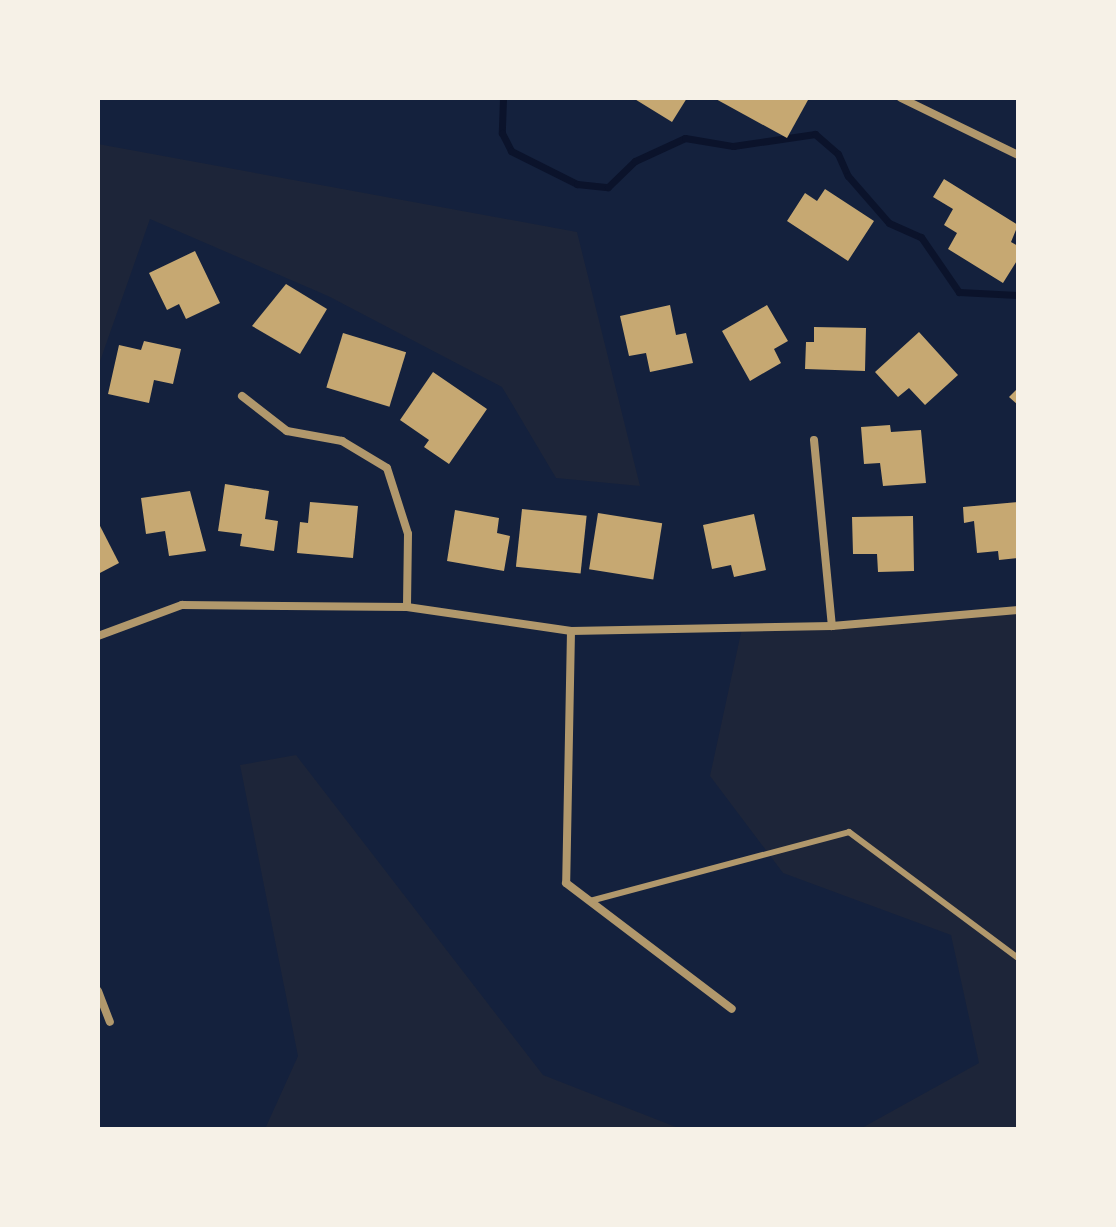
<!DOCTYPE html>
<style>
body{margin:0}
#map{position:relative;width:1116px;height:1227px;overflow:hidden;background:#14213d;font-family:Ubuntu,sans-serif}
div>[style]{position:absolute}
[style*='--x']{left:calc(var(--x)*1px);top:calc(var(--y)*1px);width:calc(var(--w)*1px);rotate:calc(var(--a)*1deg)}
.green>*{inset:0;background:#1d2539}
.stream>*{height:7px;margin:-3.5px;padding:0 3.5px;transform-origin:3.5px;border-radius:3.5px;background:#0b132b}
.building>*{inset:0;background:#c6a872;transform-origin:0 0}
.service>*{height:6px;margin:-3px;padding:0 3px;transform-origin:3px;border-radius:3px;background:#b1986c}
.minor>*{height:8px;margin:-4px;padding:0 4px;transform-origin:4px;border-radius:4px;background:#b1986c}
span{translate:-50% -50%;white-space:nowrap;text-align:center;line-height:1.15;-webkit-text-stroke:8px #f6f1e7;paint-order:stroke}
.frame{position:absolute;inset:0;border:100px solid #f6f1e7;pointer-events:none}
</style>
<div id="map">
<div class="green">
<i style="clip-path:polygon(98px 144px,577px 232px,640px 486px,556px 478px,502px 387px,328px 296px,150px 219px,98px 367px)"></i>
<i style="clip-path:polygon(1018px 610px,1018px 1129px,860px 1129px,979px 1063px,951px 935px,783px 873px,710px 776px,742px 628px,831px 626px)"></i>
<i style="clip-path:polygon(296px 755px,543px 1075px,681px 1129px,265px 1129px,298px 1056px,240px 765px)"></i>
</div>
<div class="stream">
<i style="--x:503;--y:98;--w:35;--a:92"></i>
<i style="--x:502;--y:133;--w:20;--a:63"></i>
<i style="--x:511;--y:151;--w:74;--a:26.6"></i>
<i style="--x:577;--y:184;--w:31;--a:6"></i>
<i style="--x:608;--y:187;--w:37;--a:-44"></i>
<i style="--x:635;--y:161;--w:55;--a:-24.7"></i>
<i style="--x:685;--y:138;--w:49;--a:9.5"></i>
<i style="--x:733;--y:146;--w:83;--a:-8.3"></i>
<i style="--x:815;--y:134;--w:30;--a:41"></i>
<i style="--x:838;--y:154;--w:24;--a:66"></i>
<i style="--x:848;--y:176;--w:62;--a:48.9"></i>
<i style="--x:889;--y:223;--w:35;--a:24"></i>
<i style="--x:921;--y:237;--w:67;--a:55.4"></i>
<i style="--x:959;--y:292;--w:59;--a:2.9"></i>
</div>
<div class="building">
<i style="clip-path:polygon(633px 98px,687px 98px,672px 122px)"></i>
<i style="clip-path:polygon(714px 98px,805px 98px,808px 100px,787px 138px)"></i>
<i style="clip-path:polygon(944px 179px,1018px 225px,1011px 242px,1018px 246px,1018px 259px,1003px 283px,948px 249px,957px 233px,944px 225px,953px 209px,933px 197px)"></i>
<i style="clip-path:polygon(825px 189px,874px 221px,848px 261px,787px 221px,805px 193px,817px 201px)"></i>
<i style="clip-path:polygon(195px 251px,220px 303px,186px 319px,179px 304px,167px 310px,149px 273px)"></i>
<i style="clip-path:polygon(286px 284px,327px 309px,300px 354px,252px 326px)"></i>
<i style="clip-path:polygon(670px 305px,676px 335px,686px 333px,693px 363px,650px 372px,646px 353px,629px 356px,620px 316px)"></i>
<i style="clip-path:polygon(767px 305px,788px 341px,774px 349px,781px 363px,750px 381px,722px 331px)"></i>
<i style="clip-path:polygon(814px 327px,866px 328px,865px 371px,805px 369px,806px 342px,814px 342px)"></i>
<i style="clip-path:polygon(919px 332px,958px 375px,925px 405px,909px 388px,898px 397px,875px 372px)"></i>
<i style="left:343px;top:333px;width:66px;height:57px;rotate:17deg"></i>
<i style="clip-path:polygon(144px 341px,181px 349px,173px 384px,154px 380px,149px 403px,108px 394px,119px 345px,141px 350px)"></i>
<i style="clip-path:polygon(433px 372px,487px 409px,449px 464px,424px 447px,429px 440px,400px 420px)"></i>
<i style="clip-path:polygon(1018px 388px,1018px 405px,1009px 397px)"></i>
<i style="clip-path:polygon(890px 425px,891px 432px,921px 430px,926px 483px,883px 486px,880px 463px,864px 464px,861px 427px)"></i>
<i style="clip-path:polygon(225px 484px,269px 491px,265px 519px,278px 521px,274px 551px,240px 546px,242px 534px,218px 531px)"></i>
<i style="clip-path:polygon(190px 491px,206px 551px,169px 556px,165px 531px,146px 534px,141px 498px)"></i>
<i style="clip-path:polygon(310px 502px,358px 506px,353px 558px,297px 553px,300px 522px,308px 523px)"></i>
<i style="clip-path:polygon(1018px 502px,1018px 558px,999px 560px,998px 551px,977px 553px,974px 521px,964px 523px,963px 507px)"></i>
<i style="left:522px;top:509px;width:65px;height:58px;rotate:6deg"></i>
<i style="clip-path:polygon(455px 510px,499px 518px,497px 533px,510px 536px,504px 571px,447px 561px)"></i>
<i style="left:598px;top:513px;width:65px;height:57px;rotate:9deg"></i>
<i style="clip-path:polygon(754px 514px,766px 570px,734px 577px,731px 565px,712px 569px,703px 525px)"></i>
<i style="clip-path:polygon(913px 516px,914px 571px,878px 572px,877px 554px,853px 554px,852px 517px)"></i>
<i style="clip-path:polygon(98px 522px,119px 563px,98px 574px)"></i>
</div>
<div class="service">
<i style="--x:590;--y:901;--w:268;--a:-14.9"></i>
<i style="--x:849;--y:832;--w:211;--a:36.7"></i>
</div>
<div class="minor">
<i style="--x:901;--y:98;--w:130;--a:26"></i>
<i style="--x:242;--y:396;--w:57;--a:37.9"></i>
<i style="--x:287;--y:431;--w:56;--a:10.3"></i>
<i style="--x:342;--y:441;--w:52;--a:31"></i>
<i style="--x:387;--y:468;--w:69;--a:72.3"></i>
<i style="--x:408;--y:534;--w:73;--a:90.8"></i>
<i style="--x:814;--y:440;--w:187;--a:84.5"></i>
<i style="--x:571;--y:631;--w:252;--a:91.1"></i>
<i style="--x:566;--y:883;--w:208;--a:37.2"></i>
<i style="--x:98;--y:636;--w:90;--a:-20.3"></i>
<i style="--x:182;--y:605;--w:225;--a:0.5"></i>
<i style="--x:407;--y:607;--w:166;--a:8.3"></i>
<i style="--x:571;--y:631;--w:261;--a:-1.1"></i>
<i style="--x:832;--y:626;--w:187;--a:-4.9"></i>
<i style="--x:98;--y:991;--w:33;--a:69"></i>
</div>
<div class="frame"></div>
</div>
